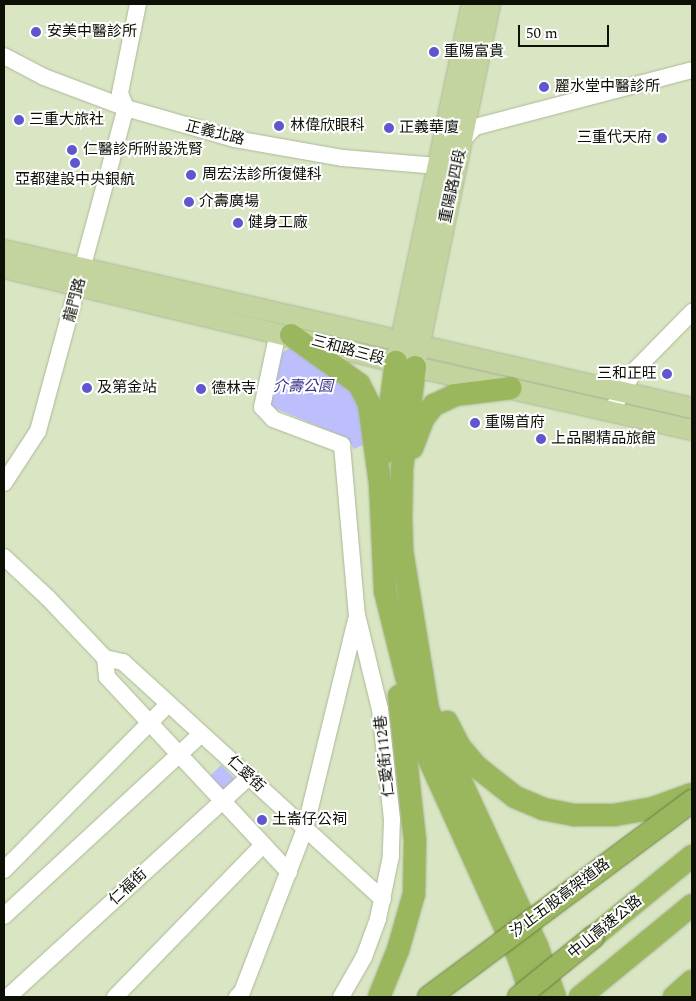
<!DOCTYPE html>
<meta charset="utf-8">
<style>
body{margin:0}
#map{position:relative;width:696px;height:1001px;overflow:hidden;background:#d9e5c3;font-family:Spectral,"Noto Sans TC",serif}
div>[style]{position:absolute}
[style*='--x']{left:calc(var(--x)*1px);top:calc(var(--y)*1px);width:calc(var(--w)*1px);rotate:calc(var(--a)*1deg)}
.green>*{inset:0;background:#bcbffb;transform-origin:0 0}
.roads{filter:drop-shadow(0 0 1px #acb897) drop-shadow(0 0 1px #acb897)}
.minor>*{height:16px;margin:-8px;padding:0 8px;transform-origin:8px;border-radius:8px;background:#fff}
.major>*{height:20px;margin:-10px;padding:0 10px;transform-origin:10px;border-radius:10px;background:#c3d49e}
.highway>*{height:22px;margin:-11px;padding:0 11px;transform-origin:11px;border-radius:11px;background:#9bb75e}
.bridges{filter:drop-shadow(0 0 1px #697d3f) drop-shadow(0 0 1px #697d3f)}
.highway-bridge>*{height:22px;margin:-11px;padding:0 11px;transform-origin:11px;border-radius:11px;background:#9bb75e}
.dots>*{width:14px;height:14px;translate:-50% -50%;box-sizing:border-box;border:2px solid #fff;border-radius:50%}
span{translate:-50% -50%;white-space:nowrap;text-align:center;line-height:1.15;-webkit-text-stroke:4px #fff;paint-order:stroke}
.poi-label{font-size:15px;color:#0c1005}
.left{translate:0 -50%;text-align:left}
.right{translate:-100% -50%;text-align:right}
.street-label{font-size:15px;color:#0c1005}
.park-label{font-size:15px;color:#3d368c;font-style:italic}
.frame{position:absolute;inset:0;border:5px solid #0c1005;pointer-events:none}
.scale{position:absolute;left:518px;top:25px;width:91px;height:22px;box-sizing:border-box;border:2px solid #0c1005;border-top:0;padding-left:6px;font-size:15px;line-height:18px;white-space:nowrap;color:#0c1005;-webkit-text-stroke:4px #fff;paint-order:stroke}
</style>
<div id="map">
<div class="green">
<i style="clip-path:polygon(290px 348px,307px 354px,357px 394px,365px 444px,354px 449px,347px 438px,272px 407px,270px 401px,280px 354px)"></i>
<i style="left:221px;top:765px;width:20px;height:17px;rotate:45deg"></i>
</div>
<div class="roads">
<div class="minor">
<i style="--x:4;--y:56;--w:45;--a:27.7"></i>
<i style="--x:44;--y:77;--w:88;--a:20.7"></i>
<i style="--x:126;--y:108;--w:113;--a:15.9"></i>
<i style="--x:235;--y:139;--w:110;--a:10"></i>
<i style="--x:343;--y:158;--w:95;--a:4.8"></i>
<i style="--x:438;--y:166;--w:54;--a:-46.5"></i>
<i style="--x:475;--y:127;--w:224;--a:-14.7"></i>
<i style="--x:126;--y:108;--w:16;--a:-112"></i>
<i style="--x:120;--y:93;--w:91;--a:-78.6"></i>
<i style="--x:278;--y:332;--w:77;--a:102"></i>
<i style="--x:262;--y:407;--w:16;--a:47"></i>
<i style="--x:273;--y:419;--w:74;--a:20.6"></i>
<i style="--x:342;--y:445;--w:171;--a:85"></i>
<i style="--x:357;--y:615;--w:97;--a:76.3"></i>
<i style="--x:380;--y:709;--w:111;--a:83.8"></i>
<i style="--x:392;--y:819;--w:37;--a:92"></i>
<i style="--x:391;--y:856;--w:64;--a:101.7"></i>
<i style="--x:378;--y:919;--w:40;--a:110.2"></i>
<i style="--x:364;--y:957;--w:46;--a:119.9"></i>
<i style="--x:611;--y:412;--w:47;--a:-60.7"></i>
<i style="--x:634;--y:371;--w:83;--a:-45.5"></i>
<i style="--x:4;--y:483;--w:62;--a:-56.8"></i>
<i style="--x:38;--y:431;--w:335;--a:-74.8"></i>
<i style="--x:4;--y:557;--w:60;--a:43"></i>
<i style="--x:48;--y:598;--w:83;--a:46.5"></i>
<i style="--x:105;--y:658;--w:18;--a:13"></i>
<i style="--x:123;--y:662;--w:352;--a:42.4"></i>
<i style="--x:105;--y:658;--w:19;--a:84"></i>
<i style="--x:107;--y:677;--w:267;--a:47"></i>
<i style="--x:4;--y:870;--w:233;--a:-45.3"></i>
<i style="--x:4;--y:916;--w:268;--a:-42.7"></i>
<i style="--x:8;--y:997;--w:326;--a:-42.4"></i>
<i style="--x:115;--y:997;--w:211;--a:-45.8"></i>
<i style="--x:237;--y:997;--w:7;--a:-45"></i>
<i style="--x:242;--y:992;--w:175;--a:-68.9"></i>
<i style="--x:305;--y:829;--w:216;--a:-76.3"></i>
</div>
<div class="major">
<i style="--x:4;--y:250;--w:706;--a:12.93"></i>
<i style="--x:4;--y:268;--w:423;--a:13.5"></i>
<i style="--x:415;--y:367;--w:284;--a:12.8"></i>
<i style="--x:398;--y:354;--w:358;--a:-78.1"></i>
<i style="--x:417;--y:357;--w:360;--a:-78.3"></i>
</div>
<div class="highway">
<i style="--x:291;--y:335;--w:84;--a:35.8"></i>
<i style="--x:359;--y:384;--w:22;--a:63"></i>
<i style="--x:369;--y:404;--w:80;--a:82.1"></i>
<i style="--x:380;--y:483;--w:108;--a:87.3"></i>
<i style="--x:385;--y:591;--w:162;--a:76"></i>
<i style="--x:424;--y:748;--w:228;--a:65.7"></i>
<i style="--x:518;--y:956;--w:43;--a:71.1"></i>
<i style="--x:415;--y:367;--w:102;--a:97.3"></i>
<i style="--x:402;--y:468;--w:50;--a:91.1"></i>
<i style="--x:401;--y:518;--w:33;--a:88"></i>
<i style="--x:402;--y:551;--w:161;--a:80.7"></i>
<i style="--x:428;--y:710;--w:260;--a:65.2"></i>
<i style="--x:537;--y:946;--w:54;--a:70.6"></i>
<i style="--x:412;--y:448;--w:31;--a:-69"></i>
<i style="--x:423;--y:419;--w:18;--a:-52"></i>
<i style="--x:434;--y:405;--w:23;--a:-25"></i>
<i style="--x:455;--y:395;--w:56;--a:-7.1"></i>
<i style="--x:384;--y:453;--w:92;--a:-82.5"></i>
<i style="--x:447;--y:722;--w:28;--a:63"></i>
<i style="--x:460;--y:747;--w:26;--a:50"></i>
<i style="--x:477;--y:767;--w:48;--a:38.3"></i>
<i style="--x:515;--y:797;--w:30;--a:23"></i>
<i style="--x:543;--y:809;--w:33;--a:11"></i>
<i style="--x:575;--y:815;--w:39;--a:0"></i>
<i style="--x:614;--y:815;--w:40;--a:-10"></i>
<i style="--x:653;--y:808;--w:41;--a:-19.7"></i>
<i style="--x:593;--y:937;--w:128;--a:-39.3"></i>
<i style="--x:379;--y:997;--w:51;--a:-68"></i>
<i style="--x:398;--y:950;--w:58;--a:-74.1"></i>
<i style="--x:414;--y:894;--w:54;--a:-88.9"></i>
<i style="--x:415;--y:840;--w:145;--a:-96.3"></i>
<i style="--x:580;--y:997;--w:145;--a:-39.4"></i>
<i style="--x:674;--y:997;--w:24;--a:-42"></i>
</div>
</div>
<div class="bridges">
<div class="highway-bridge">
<i style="--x:429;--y:997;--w:328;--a:-36.7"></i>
<i style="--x:519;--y:997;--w:95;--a:-39"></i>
</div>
</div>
<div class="dots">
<i style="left:36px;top:32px;background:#6056ce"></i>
<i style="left:434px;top:52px;background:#6056ce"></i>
<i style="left:544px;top:87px;background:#6056ce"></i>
<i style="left:19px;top:120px;background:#6056ce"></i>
<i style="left:279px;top:126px;background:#6056ce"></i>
<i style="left:389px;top:128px;background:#6056ce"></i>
<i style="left:662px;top:138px;background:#6056ce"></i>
<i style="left:72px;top:150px;background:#6056ce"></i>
<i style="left:75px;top:163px;background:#6056ce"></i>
<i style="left:191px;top:175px;background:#6056ce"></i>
<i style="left:189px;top:202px;background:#6056ce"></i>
<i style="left:238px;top:223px;background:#6056ce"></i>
<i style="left:667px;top:374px;background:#6056ce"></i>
<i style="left:87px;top:388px;background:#6056ce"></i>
<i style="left:201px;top:389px;background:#6056ce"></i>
<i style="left:475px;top:423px;background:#6056ce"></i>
<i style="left:541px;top:439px;background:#6056ce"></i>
<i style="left:262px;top:820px;background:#6056ce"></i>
</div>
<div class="poi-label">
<span class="left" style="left:47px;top:32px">安美中醫診所</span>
<span class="left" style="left:444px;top:52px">重陽富貴</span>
<span class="left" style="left:555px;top:87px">麗水堂中醫診所</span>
<span class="left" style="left:29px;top:120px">三重大旅社</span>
<span class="left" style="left:290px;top:126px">林偉欣眼科</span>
<span class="left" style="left:399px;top:128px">正義華廈</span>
<span class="right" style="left:652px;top:138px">三重代天府</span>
<span class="left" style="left:83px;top:150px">仁醫診所附設洗腎</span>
<span class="left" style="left:202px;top:175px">周宏法診所復健科</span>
<span style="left:75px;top:180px">亞都建設中央銀航</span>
<span class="left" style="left:199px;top:202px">介壽廣場</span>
<span class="left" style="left:248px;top:223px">健身工廠</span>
<span class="right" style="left:657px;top:374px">三和正旺</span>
<span class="left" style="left:97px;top:388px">及第金站</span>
<span class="left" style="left:211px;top:389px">德林寺</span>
<span class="left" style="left:485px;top:423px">重陽首府</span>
<span class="left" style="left:551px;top:439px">上品閣精品旅館</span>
<span class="left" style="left:272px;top:820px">土崙仔公祠</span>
</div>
<div class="street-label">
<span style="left:215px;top:133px;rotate:14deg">正義北路</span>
<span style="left:453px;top:186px;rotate:-78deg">重陽路四段</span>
<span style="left:75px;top:300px;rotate:-75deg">龍門路</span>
<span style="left:348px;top:350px;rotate:15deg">三和路三段</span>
<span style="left:385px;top:756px;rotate:-96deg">仁愛街112巷</span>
<span style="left:246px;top:774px;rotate:43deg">仁愛街</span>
<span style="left:128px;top:887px;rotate:-43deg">仁福街</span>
<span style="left:560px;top:898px;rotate:-37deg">汐止五股高架道路</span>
<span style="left:605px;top:927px;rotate:-39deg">中山高速公路</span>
</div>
<div class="park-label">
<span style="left:303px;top:387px">介壽公園</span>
</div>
<div class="frame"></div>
<div class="scale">50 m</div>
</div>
